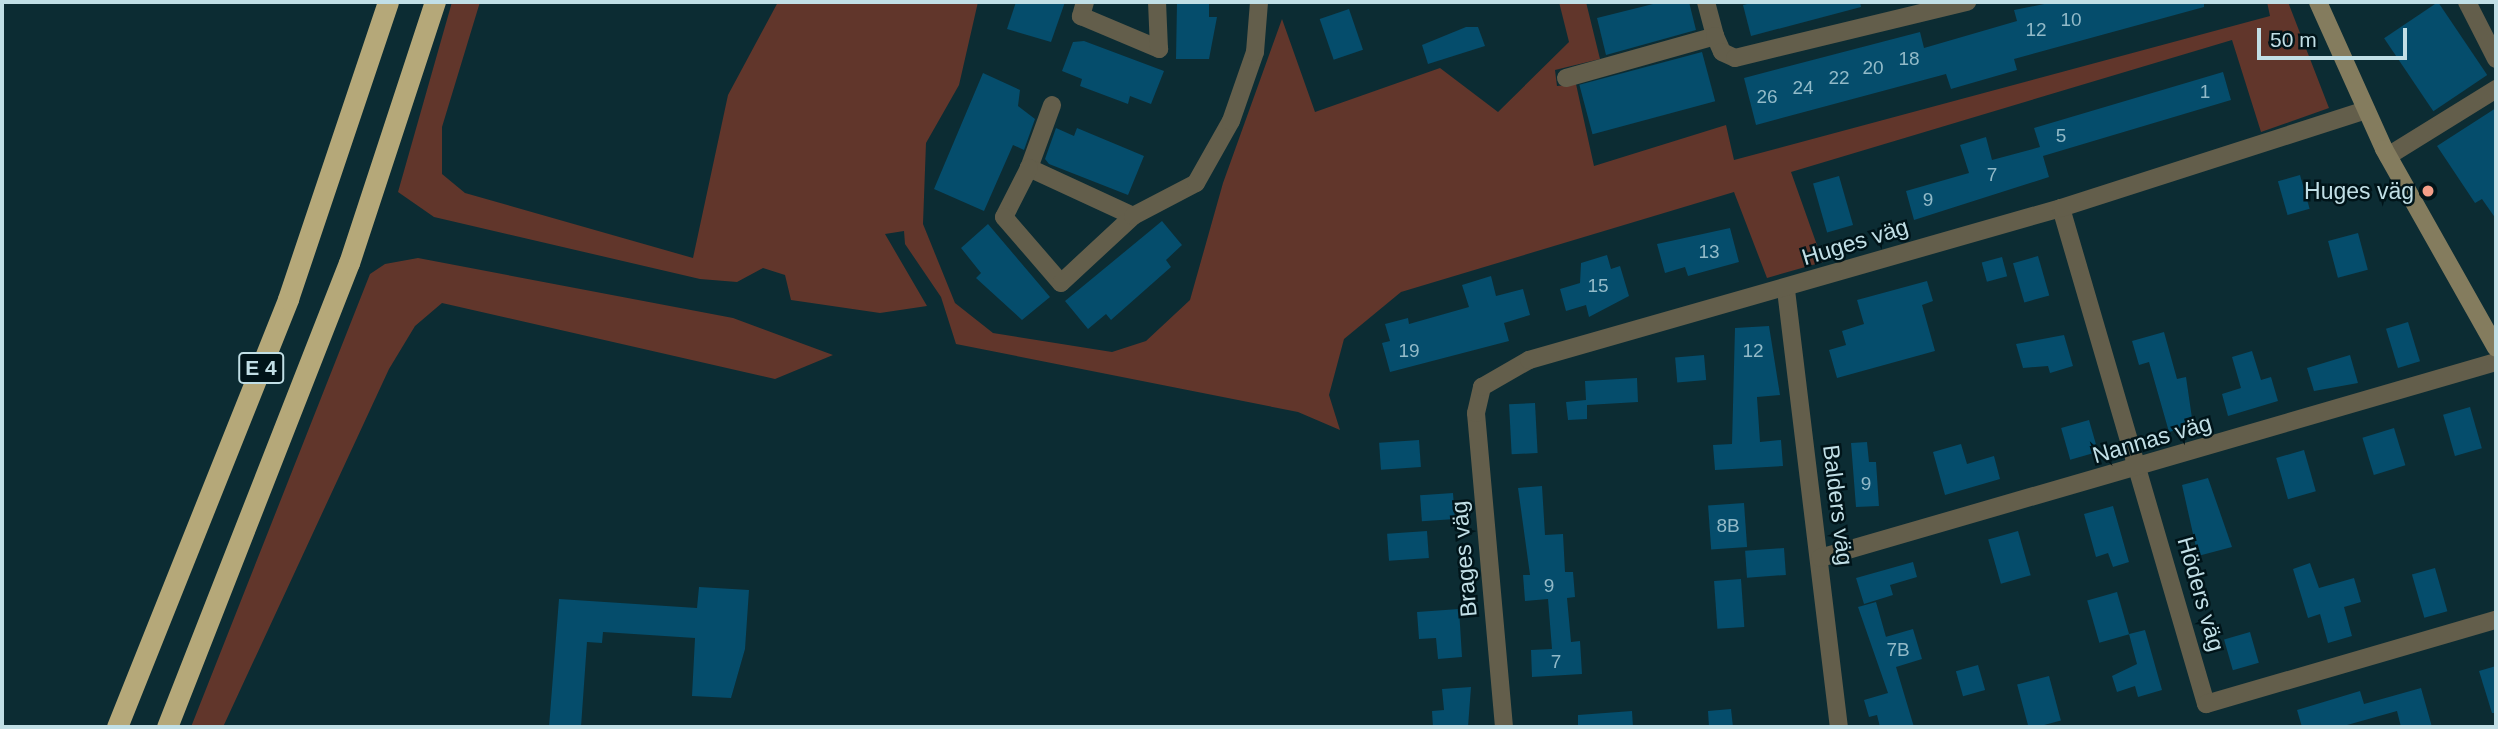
<!DOCTYPE html>
<meta charset="utf-8">
<style>
body{margin:0}
#map{position:relative;width:2498px;height:729px;overflow:hidden;background:#0c2c33;font-family:Helvetica,sans-serif}
div>[style]{position:absolute}
[style*='--x']{left:calc(var(--x)*1px);top:calc(var(--y)*1px);width:calc(var(--w)*1px);rotate:calc(var(--a)*1deg)}
.green>*{inset:0;background:#61362b}
.building>*{inset:0;background:#054d6c;transform-origin:0 0}
.street>*{height:18px;margin:-9px;padding:0 9px;transform-origin:9px;border-radius:9px;background:#635e4b}
.secondary>*{height:18px;margin:-9px;padding:0 9px;transform-origin:9px;border-radius:9px;background:#847c5e}
.highway>*{height:21px;margin:-10.5px;padding:0 10.5px;transform-origin:10.5px;border-radius:10.5px;background:#b5a879}
.dots>*{width:19px;height:19px;translate:-50% -50%;box-sizing:border-box;border:4px solid #001419;border-radius:50%}
span{translate:-50% -50%;white-space:nowrap;text-align:center;line-height:1.15;-webkit-text-stroke:5px #001419;paint-order:stroke}
.number-label{font-size:19px;color:#92bac8}
.number-label span{-webkit-text-stroke-width:0}
.shield-label span{padding:2px 5px;background:#001419;border:2px solid;border-radius:5px;-webkit-text-stroke-width:0}
.shield-label{font-size:21px;color:#c1dfe6;font-weight:700}
.poi-label{font-size:23px;color:#c1dfe6}
.right{translate:-100% -50%;text-align:right}
.street-label{font-size:23px;color:#c1dfe6}
.frame{position:absolute;inset:0;border:4px solid #c1dfe6;pointer-events:none}
.scale{position:absolute;left:2257px;top:28px;width:150px;height:32px;box-sizing:border-box;border:4px solid #c1dfe6;border-top:0;padding-left:9px;font-size:21px;line-height:24px;white-space:nowrap;color:#c1dfe6;-webkit-text-stroke:5px #001419;paint-order:stroke}
</style>
<div id="map">
<div class="green">
<i style="clip-path:polygon(452px 2px,480px 2px,442px 127px,442px 174px,465px 193px,693px 258px,728px 95px,778px 2px,978px 2px,959px 85px,926px 143px,923px 224px,955px 303px,993px 333px,1112px 352px,1146px 341px,1190px 300px,1223px 183px,1282px 19px,1315px 112px,1440px 68px,1498px 112px,1569px 42px,1559px 2px,1586px 2px,1600px 59px,1555px 70px,1557px 86px,1576px 84px,1594px 166px,1726px 125px,1734px 160px,2270px 16px,2267px 2px,2288px 2px,2329px 108px,2261px 132px,2232px 40px,1791px 172px,1823px 262px,1767px 278px,1734px 192px,1401px 292px,1344px 339px,1329px 395px,1340px 430px,1298px 412px,956px 344px,941px 297px,905px 244px,904px 231px,885px 234px,927px 306px,880px 313px,791px 300px,785px 275px,763px 268px,737px 282px,700px 279px,434px 217px,398px 192px)"></i>
<i style="clip-path:polygon(418px 258px,733px 318px,833px 355px,775px 379px,442px 303px,415px 326px,389px 369px,223px 727px,191px 727px,370px 274px,385px 264px)"></i>
</div>
<div class="building">
<i style="clip-path:polygon(1016px 2px,1065px 2px,1051px 42px,1007px 29px)"></i>
<i style="clip-path:polygon(1177px 2px,1209px 2px,1209px 17px,1217px 17px,1209px 59px,1176px 59px)"></i>
<i style="clip-path:polygon(1661px 2px,1689px 2px,1696px 30px,1606px 55px,1597px 18px)"></i>
<i style="clip-path:polygon(1756px 2px,1860px 2px,1861px 7px,1751px 36px,1743px 5px)"></i>
<i style="clip-path:polygon(2054px 2px,2204px 2px,2204px 7px,2014px 59px,2017px 70px,1951px 89px,1946px 74px,1756px 125px,1744px 78px,1920px 32px,1924px 48px,2017px 21px,2014px 10px)"></i>
<i style="left:2438px;top:2px;width:88px;height:65px;rotate:56deg"></i>
<i style="left:1349px;top:9px;width:43px;height:31px;rotate:71deg"></i>
<i style="clip-path:polygon(1466px 27px,1478px 27px,1485px 46px,1428px 64px,1422px 45px)"></i>
<i style="clip-path:polygon(1084px 41px,1164px 71px,1151px 104px,1130px 96px,1128px 104px,1080px 86px,1082px 79px,1062px 71px,1073px 42px)"></i>
<i style="left:1702px;top:52px;width:51px;height:127px;rotate:75deg"></i>
<i style="clip-path:polygon(2223px 72px,2231px 100px,2043px 156px,2049px 177px,1914px 220px,1906px 191px,1969px 173px,1960px 145px,1986px 137px,1992px 160px,2040px 147px,2034px 128px)"></i>
<i style="clip-path:polygon(983px 73px,1020px 90px,1018px 106px,1035px 119px,1024px 150px,1013px 145px,984px 211px,934px 189px)"></i>
<i style="clip-path:polygon(2496px 108px,2496px 219px,2482px 199px,2475px 203px,2437px 146px)"></i>
<i style="clip-path:polygon(1056px 128px,1074px 136px,1077px 128px,1144px 156px,1128px 195px,1049px 164px,1045px 159px)"></i>
<i style="left:2300px;top:175px;width:35px;height:23px;rotate:74deg"></i>
<i style="left:1839px;top:176px;width:51px;height:27px;rotate:74deg"></i>
<i style="clip-path:polygon(1162px 221px,1182px 245px,1166px 260px,1171px 267px,1111px 320px,1106px 314px,1088px 329px,1065px 301px)"></i>
<i style="clip-path:polygon(988px 224px,1050px 297px,1022px 320px,976px 278px,981px 273px,961px 248px)"></i>
<i style="clip-path:polygon(1730px 228px,1739px 262px,1688px 276px,1685px 267px,1665px 273px,1657px 244px)"></i>
<i style="left:2358px;top:233px;width:38px;height:31px;rotate:75deg"></i>
<i style="clip-path:polygon(1607px 255px,1611px 269px,1620px 266px,1629px 296px,1589px 317px,1586px 305px,1566px 311px,1560px 289px,1580px 283px,1581px 263px)"></i>
<i style="left:2038px;top:256px;width:41px;height:26px;rotate:74deg"></i>
<i style="left:2002px;top:257px;width:20px;height:21px;rotate:75deg"></i>
<i style="clip-path:polygon(1491px 276px,1496px 296px,1523px 289px,1530px 315px,1504px 323px,1509px 341px,1390px 372px,1382px 343px,1390px 341px,1385px 324px,1408px 318px,1409px 324px,1469px 307px,1462px 285px)"></i>
<i style="clip-path:polygon(1927px 281px,1933px 301px,1922px 305px,1935px 351px,1837px 378px,1829px 350px,1846px 345px,1842px 331px,1864px 324px,1857px 300px)"></i>
<i style="left:2408px;top:322px;width:41px;height:23px;rotate:73deg"></i>
<i style="clip-path:polygon(1769px 326px,1780px 395px,1757px 397px,1760px 442px,1781px 440px,1783px 466px,1715px 470px,1713px 445px,1732px 444px,1735px 328px)"></i>
<i style="clip-path:polygon(2164px 332px,2177px 379px,2186px 377px,2193px 425px,2169px 432px,2149px 362px,2139px 365px,2132px 341px)"></i>
<i style="clip-path:polygon(2064px 335px,2073px 366px,2050px 373px,2048px 366px,2023px 368px,2016px 344px)"></i>
<i style="clip-path:polygon(2252px 351px,2261px 380px,2271px 377px,2278px 401px,2228px 416px,2222px 394px,2241px 388px,2232px 357px)"></i>
<i style="left:1704px;top:355px;width:25px;height:29px;rotate:85deg"></i>
<i style="clip-path:polygon(2350px 355px,2358px 383px,2314px 391px,2307px 368px)"></i>
<i style="clip-path:polygon(1637px 378px,1638px 402px,1587px 405px,1587px 419px,1568px 420px,1566px 402px,1586px 400px,1585px 381px)"></i>
<i style="left:1535px;top:403px;width:50px;height:26px;rotate:87deg"></i>
<i style="left:2470px;top:407px;width:43px;height:28px;rotate:74deg"></i>
<i style="left:2089px;top:420px;width:33px;height:29px;rotate:74deg"></i>
<i style="left:2394px;top:428px;width:39px;height:33px;rotate:73deg"></i>
<i style="left:1419px;top:440px;width:27px;height:40px;rotate:86deg"></i>
<i style="clip-path:polygon(1867px 442px,1869px 462px,1876px 462px,1879px 506px,1856px 507px,1851px 443px)"></i>
<i style="clip-path:polygon(1961px 444px,1967px 464px,1994px 456px,2000px 479px,1945px 495px,1933px 452px)"></i>
<i style="left:2304px;top:450px;width:43px;height:29px;rotate:74deg"></i>
<i style="clip-path:polygon(2208px 478px,2232px 547px,2198px 556px,2182px 485px)"></i>
<i style="clip-path:polygon(1542px 486px,1545px 535px,1563px 534px,1565px 572px,1573px 572px,1575px 597px,1567px 598px,1571px 642px,1580px 641px,1582px 674px,1532px 677px,1531px 650px,1552px 649px,1548px 599px,1525px 601px,1523px 575px,1530px 575px,1518px 488px)"></i>
<i style="left:1453px;top:493px;width:26px;height:33px;rotate:86deg"></i>
<i style="left:1744px;top:503px;width:44px;height:36px;rotate:86deg"></i>
<i style="clip-path:polygon(2113px 506px,2129px 562px,2113px 567px,2108px 553px,2096px 557px,2084px 514px)"></i>
<i style="left:1427px;top:531px;width:27px;height:40px;rotate:86deg"></i>
<i style="left:2018px;top:531px;width:46px;height:31px;rotate:74deg"></i>
<i style="left:1784px;top:548px;width:27px;height:39px;rotate:86deg"></i>
<i style="clip-path:polygon(1913px 562px,1917px 577px,1890px 585px,1893px 595px,1864px 604px,1856px 578px)"></i>
<i style="clip-path:polygon(2310px 563px,2319px 588px,2354px 578px,2361px 602px,2344px 607px,2352px 636px,2328px 643px,2320px 614px,2308px 618px,2293px 569px)"></i>
<i style="left:2435px;top:568px;width:45px;height:24px;rotate:74deg"></i>
<i style="left:1741px;top:579px;width:48px;height:27px;rotate:86deg"></i>
<i style="clip-path:polygon(699px 587px,749px 590px,745px 649px,731px 698px,692px 696px,695px 638px,603px 632px,602px 643px,587px 642px,581px 727px,549px 727px,559px 599px,697px 608px)"></i>
<i style="left:2117px;top:592px;width:44px;height:31px;rotate:74deg"></i>
<i style="clip-path:polygon(1876px 602px,1886px 637px,1875px 640px,1913px 629px,1922px 659px,1896px 667px,1914px 727px,1880px 727px,1877px 715px,1869px 717px,1864px 700px,1888px 693px,1858px 607px)"></i>
<i style="clip-path:polygon(1459px 609px,1462px 657px,1438px 659px,1436px 638px,1419px 639px,1417px 612px)"></i>
<i style="clip-path:polygon(2145px 630px,2162px 690px,2138px 697px,2135px 686px,2117px 692px,2112px 676px,2137px 664px,2129px 634px)"></i>
<i style="left:2250px;top:632px;width:32px;height:27px;rotate:74deg"></i>
<i style="left:1978px;top:665px;width:26px;height:23px;rotate:74deg"></i>
<i style="clip-path:polygon(2496px 666px,2496px 713px,2492px 713px,2479px 671px)"></i>
<i style="left:2049px;top:676px;width:46px;height:33px;rotate:75deg"></i>
<i style="clip-path:polygon(1471px 687px,1468px 727px,1433px 727px,1432px 711px,1444px 710px,1442px 689px)"></i>
<i style="clip-path:polygon(2421px 688px,2432px 727px,2401px 727px,2397px 711px,2340px 727px,2302px 727px,2297px 710px,2360px 691px,2364px 704px)"></i>
<i style="clip-path:polygon(1731px 709px,1733px 727px,1709px 727px,1708px 711px)"></i>
<i style="clip-path:polygon(1632px 711px,1633px 727px,1578px 727px,1578px 715px)"></i>
</div>
<div class="street">
<i style="--x:1085;--y:2;--w:15;--a:106"></i>
<i style="--x:1081;--y:16;--w:85;--a:22.9"></i>
<i style="--x:1159;--y:49;--w:47;--a:-92.4"></i>
<i style="--x:1706;--y:2;--w:35;--a:75"></i>
<i style="--x:2467;--y:2;--w:64;--a:63"></i>
<i style="--x:1566;--y:78;--w:155;--a:-15.7"></i>
<i style="--x:1715;--y:36;--w:17;--a:66"></i>
<i style="--x:1722;--y:52;--w:14;--a:25"></i>
<i style="--x:1735;--y:58;--w:239;--a:-13.6"></i>
<i style="--x:2388;--y:156;--w:127;--a:-31.8"></i>
<i style="--x:1029;--y:168;--w:67;--a:-69.9"></i>
<i style="--x:2061;--y:208;--w:517;--a:73.7"></i>
<i style="--x:2206;--y:704;--w:302;--a:-16.2"></i>
<i style="--x:1133;--y:216;--w:115;--a:-155.2"></i>
<i style="--x:1029;--y:168;--w:55;--a:117"></i>
<i style="--x:1004;--y:217;--w:87;--a:49.2"></i>
<i style="--x:1061;--y:283;--w:98;--a:-42.9"></i>
<i style="--x:1133;--y:216;--w:71;--a:-27.6"></i>
<i style="--x:1196;--y:183;--w:71;--a:-60.6"></i>
<i style="--x:1231;--y:121;--w:73;--a:-70.8"></i>
<i style="--x:1255;--y:52;--w:50;--a:-85.4"></i>
<i style="--x:1786;--y:290;--w:440;--a:83.1"></i>
<i style="--x:1820;--y:558;--w:704;--a:-16.17"></i>
<i style="--x:1504;--y:727;--w:315;--a:-95.1"></i>
<i style="--x:1476;--y:413;--w:27;--a:-77"></i>
<i style="--x:1482;--y:387;--w:54;--a:-29.9"></i>
<i style="--x:1529;--y:360;--w:553;--a:-15.95"></i>
<i style="--x:2061;--y:208;--w:320;--a:-17.8"></i>
</div>
<div class="secondary">
<i style="--x:2318;--y:2;--w:161;--a:65.8"></i>
<i style="--x:2384;--y:149;--w:228;--a:60.6"></i>
</div>
<div class="highway">
<i style="--x:117;--y:727;--w:461;--a:-68.2"></i>
<i style="--x:288;--y:299;--w:313;--a:-71.4"></i>
<i style="--x:167;--y:727;--w:498;--a:-68.6"></i>
<i style="--x:349;--y:263;--w:275;--a:-71.8"></i>
</div>
<div class="dots">
<i style="left:2428px;top:191px;background:#f49e88"></i>
</div>
<div class="number-label">
<span style="left:2071px;top:20px">10</span>
<span style="left:2036px;top:30px">12</span>
<span style="left:1909px;top:59px">18</span>
<span style="left:1873px;top:68px">20</span>
<span style="left:1839px;top:78px">22</span>
<span style="left:1803px;top:88px">24</span>
<span style="left:2205px;top:92px">1</span>
<span style="left:1767px;top:97px">26</span>
<span style="left:2061px;top:136px">5</span>
<span style="left:1992px;top:175px">7</span>
<span style="left:1928px;top:200px">9</span>
<span style="left:1709px;top:252px">13</span>
<span style="left:1598px;top:286px">15</span>
<span style="left:1409px;top:351px">19</span>
<span style="left:1753px;top:351px">12</span>
<span style="left:1866px;top:484px">9</span>
<span style="left:1728px;top:526px">8B</span>
<span style="left:1549px;top:586px">9</span>
<span style="left:1898px;top:650px">7B</span>
<span style="left:1556px;top:662px">7</span>
</div>
<div class="shield-label">
<span style="left:261px;top:368px">E 4</span>
</div>
<div class="poi-label">
<span class="right" style="left:2414px;top:191px">Huges väg</span>
</div>
<div class="street-label">
<span style="left:1855px;top:242px;rotate:-17deg">Huges väg</span>
<span style="left:2152px;top:439px;rotate:-16deg">Nannas väg</span>
<span style="left:1838px;top:505px;rotate:83deg">Balders väg</span>
<span style="left:1464px;top:559px;rotate:-95deg">Brages väg</span>
<span style="left:2201px;top:594px;rotate:74deg">Höders väg</span>
</div>
<div class="frame"></div>
<div class="scale">50 m</div>
</div>
